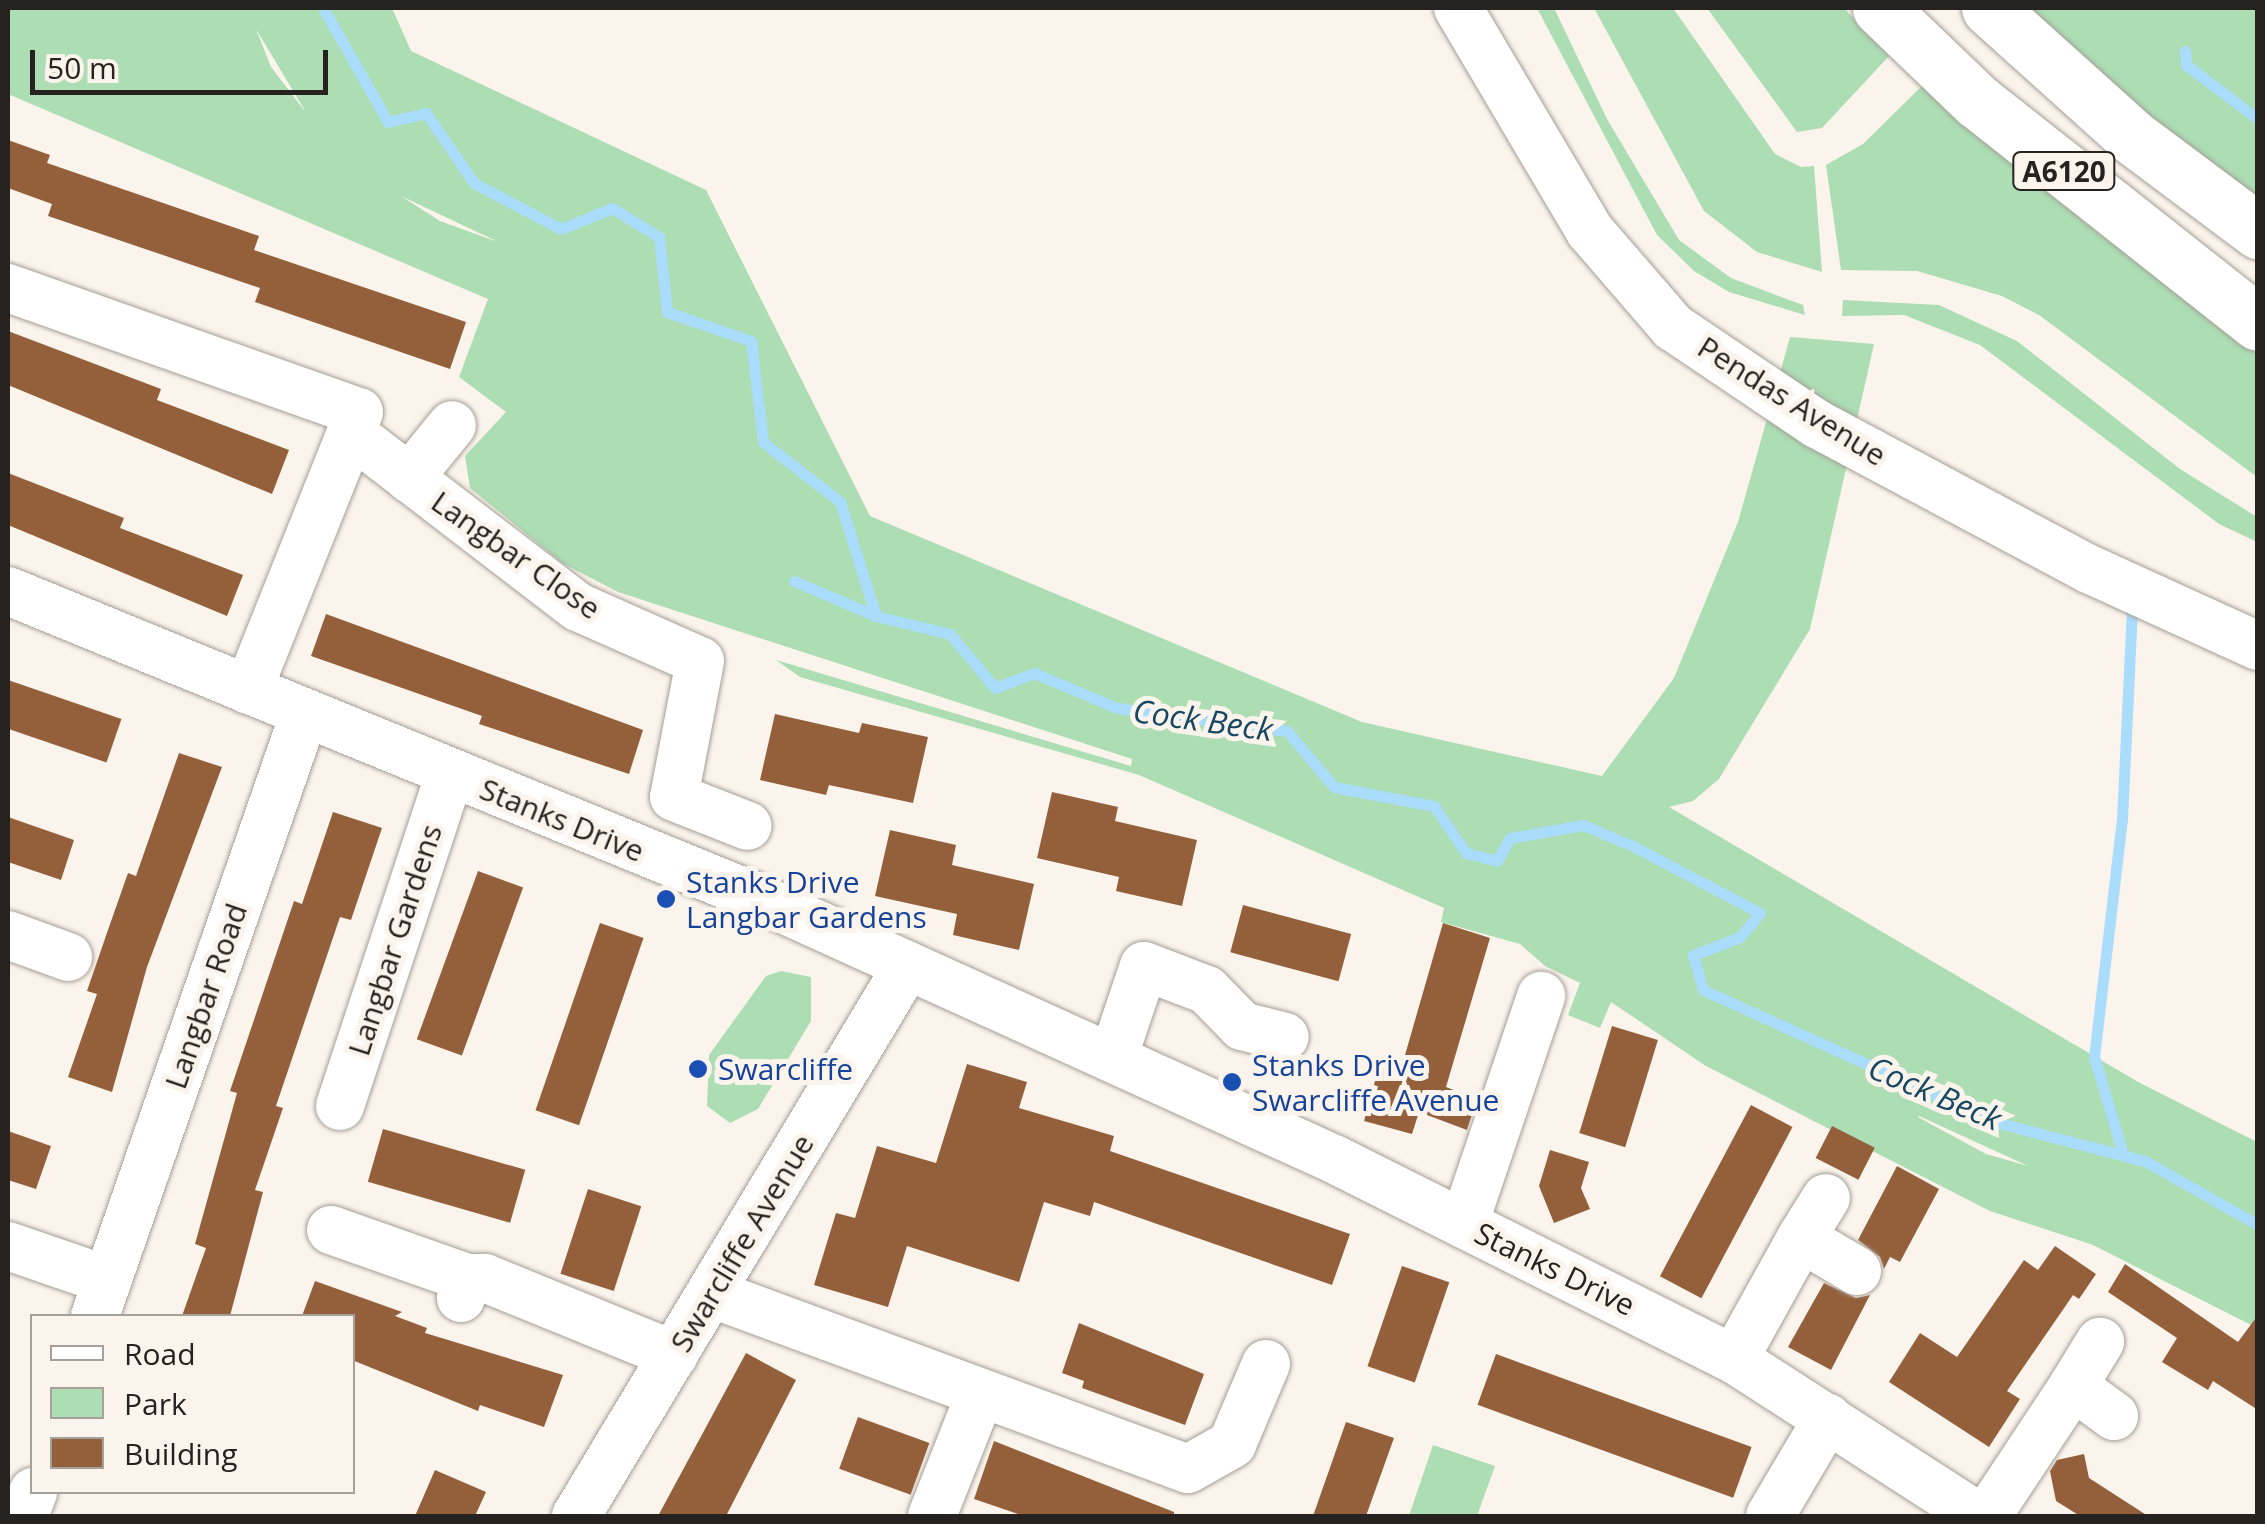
<!DOCTYPE html>
<style>
body{margin:0}
#map{position:relative;width:2265px;height:1524px;overflow:hidden;background:#fbf4ec;font-family:"Open Sans",sans-serif}
div>[style]{position:absolute}
[style*='--x']{left:calc(var(--x)*1px);top:calc(var(--y)*1px);width:calc(var(--w)*1px);rotate:calc(var(--a)*1deg)}
.green>*{inset:0;background:#acddb3}
.stream>*{height:11px;margin:-5.5px;padding:0 5.5px;transform-origin:5.5px;border-radius:5.5px;background:#aadcfc}
.building>*{inset:0;background:#94603b;transform-origin:0 0}
.roads{filter:drop-shadow(0 0 2px #a49e96) drop-shadow(0 0 2px #a49e96)}
.street>*{height:48px;margin:-24px;padding:0 24px;transform-origin:24px;border-radius:24px;background:#fff}
.highway>*{height:55px;margin:-27.5px;padding:0 27.5px;transform-origin:27.5px;border-radius:27.5px;background:#fff}
.dots>*{width:28px;height:28px;translate:-50% -50%;box-sizing:border-box;border:5px solid #fbf4ec;border-radius:50%}
span{translate:-50% -50%;white-space:nowrap;text-align:center;line-height:1.15;-webkit-text-stroke:10px #fbf4ec;paint-order:stroke}
.shield-label span{padding:2px 8px;background:#fbf4ec;border:2px solid;border-radius:8px;-webkit-text-stroke-width:0}
.shield-label{font-size:28px;color:#25221f;font-weight:700}
.street-label{font-size:30px;color:#25221f}
.transit-label{font-size:30px;color:#164399}
.left{translate:0 -50%;text-align:left}
.water-label{font-size:32px;color:#174863;font-style:italic}
.frame{position:absolute;inset:0;border:10px solid #25221f;pointer-events:none}
.legend{position:absolute;left:30px;top:1314px;width:325px;height:180px;box-sizing:border-box;background:#fbf4ec;border:2px solid #a5a09a;margin:0;padding:12px 18px;list-style:none;font-size:30px;color:#25221f}
.legend li{display:flex;align-items:center;gap:20px;height:50px}
.legend b{width:50px;border:2px solid #a5a09a}
.scale{position:absolute;left:30px;top:50px;width:298px;height:45px;box-sizing:border-box;border:5px solid #25221f;border-top:0;padding-left:12px;font-size:30px;line-height:35px;white-space:nowrap;color:#25221f;-webkit-text-stroke:8px #fbf4ec;paint-order:stroke}
</style>
<div id="map">
<div class="green">
<i style="clip-path:polygon(evenodd,8px 8px,392px 8px,411px 51px,706px 190px,870px 516px,1362px 722px,1602px 776px,1674px 678px,1738px 522px,1790px 337px,1874px 344px,1810px 629px,1719px 779px,1693px 801px,1669px 807px,2140px 1083px,2257px 1142px,2257px 1328px,2093px 1245px,1990px 1211px,1706px 1066px,1611px 1002px,1600px 1028px,1568px 1015px,1580px 983px,1545px 966px,1520px 944px,1441px 922px,1444px 908px,1139px 775px,800px 677px,776px 660px,1131px 766px,1132px 759px,618px 592px,562px 563px,470px 488px,465px 456px,506px 412px,459px 377px,488px 299px,8px 94px,8px 8px,256px 29px,304px 109px,304px 110px,271px 67px,256px 29px,8px 8px,401px 196px,494px 240px,495px 241px,440px 221px,401px 196px,8px 8px,1918px 1117px,1919px 1116px,2028px 1166px,1986px 1154px,1918px 1117px)"></i>
<i style="clip-path:polygon(1537px 8px,1554px 8px,1607px 119px,1679px 240px,1731px 278px,1803px 305px,1805px 315px,1729px 292px,1694px 271px,1657px 235px)"></i>
<i style="clip-path:polygon(1594px 8px,1673px 8px,1775px 154px,1801px 167px,1814px 166px,1822px 272px,1757px 252px,1704px 211px)"></i>
<i style="clip-path:polygon(1707px 8px,1844px 8px,1889px 56px,1822px 128px,1797px 132px)"></i>
<i style="clip-path:polygon(2014px 8px,2257px 8px,2257px 206px)"></i>
<i style="clip-path:polygon(1928px 80px,2257px 349px,2257px 477px,2039px 315px,2002px 296px,1917px 271px,1841px 270px,1826px 165px,1863px 144px)"></i>
<i style="clip-path:polygon(1843px 300px,1939px 305px,2017px 341px,2180px 469px,2257px 517px,2257px 542px,2219px 524px,1980px 345px,1904px 315px,1842px 316px)"></i>
<i style="clip-path:polygon(781px 971px,811px 977px,811px 1021px,758px 1109px,730px 1123px,707px 1106px,709px 1055px,766px 976px)"></i>
<i style="clip-path:polygon(1433px 1445px,1495px 1466px,1477px 1516px,1409px 1516px)"></i>
</div>
<div class="stream">
<i style="--x:323;--y:8;--w:131;--a:60.3"></i>
<i style="--x:388;--y:122;--w:39;--a:-13"></i>
<i style="--x:426;--y:113;--w:85;--a:55.6"></i>
<i style="--x:474;--y:183;--w:98;--a:27.9"></i>
<i style="--x:561;--y:229;--w:55;--a:-22.4"></i>
<i style="--x:612;--y:208;--w:55;--a:31.7"></i>
<i style="--x:659;--y:237;--w:75;--a:83.9"></i>
<i style="--x:667;--y:312;--w:89;--a:19"></i>
<i style="--x:751;--y:341;--w:102;--a:83.2"></i>
<i style="--x:763;--y:442;--w:98;--a:37.9"></i>
<i style="--x:840;--y:502;--w:120;--a:72.5"></i>
<i style="--x:876;--y:616;--w:76;--a:13.7"></i>
<i style="--x:950;--y:634;--w:70;--a:50.2"></i>
<i style="--x:995;--y:688;--w:42;--a:-21"></i>
<i style="--x:1034;--y:673;--w:90;--a:22.9"></i>
<i style="--x:1117;--y:708;--w:172;--a:7.7"></i>
<i style="--x:1287;--y:731;--w:73;--a:50"></i>
<i style="--x:1334;--y:787;--w:102;--a:10.8"></i>
<i style="--x:1434;--y:806;--w:57;--a:55.8"></i>
<i style="--x:1466;--y:853;--w:32;--a:14"></i>
<i style="--x:1497;--y:861;--w:26;--a:-61"></i>
<i style="--x:1510;--y:838;--w:74;--a:-10.1"></i>
<i style="--x:1583;--y:825;--w:56;--a:22.9"></i>
<i style="--x:1635;--y:847;--w:141;--a:27.8"></i>
<i style="--x:1760;--y:913;--w:31;--a:130"></i>
<i style="--x:1740;--y:937;--w:50;--a:159"></i>
<i style="--x:1693;--y:955;--w:36;--a:74"></i>
<i style="--x:1703;--y:990;--w:320;--a:24.3"></i>
<i style="--x:1995;--y:1122;--w:155;--a:14.6"></i>
<i style="--x:2145;--y:1161;--w:130;--a:29.5"></i>
<i style="--x:2185;--y:51;--w:14;--a:86"></i>
<i style="--x:2186;--y:65;--w:90;--a:36.9"></i>
<i style="--x:794;--y:581;--w:89;--a:23.1"></i>
<i style="--x:2123;--y:1154;--w:101;--a:-106.6"></i>
<i style="--x:2094;--y:1057;--w:239;--a:-83.3"></i>
<i style="--x:2122;--y:820;--w:214;--a:-87.3"></i>
</div>
<div class="building">
<i style="clip-path:polygon(8px 140px,50px 155px,47px 163px,259px 236px,254px 250px,466px 322px,450px 369px,255px 302px,260px 288px,48px 216px,52px 204px,8px 188px)"></i>
<i style="clip-path:polygon(8px 331px,161px 389px,157px 400px,289px 450px,272px 494px,8px 385px)"></i>
<i style="clip-path:polygon(8px 473px,124px 518px,120px 528px,243px 575px,227px 616px,8px 525px)"></i>
<i style="clip-path:polygon(326px 614px,643px 730px,629px 774px,479px 724px,482px 716px,311px 656px)"></i>
<i style="left:8px;top:680px;width:120px;height:46px;rotate:19deg"></i>
<i style="clip-path:polygon(775px 714px,859px 733px,862px 723px,928px 737px,913px 803px,829px 785px,826px 795px,760px 780px)"></i>
<i style="clip-path:polygon(179px 753px,222px 767px,147px 967px,112px 1092px,68px 1077px,97px 994px,87px 991px,109px 927px,128px 873px,136px 876px)"></i>
<i style="clip-path:polygon(1052px 792px,1118px 807px,1115px 821px,1197px 840px,1182px 906px,1116px 891px,1119px 877px,1037px 858px)"></i>
<i style="clip-path:polygon(333px 812px,382px 828px,351px 920px,340px 917px,276px 1106px,283px 1108px,255px 1190px,263px 1192px,230px 1316px,182px 1316px,206px 1248px,195px 1244px,237px 1093px,230px 1091px,294px 901px,302px 904px)"></i>
<i style="clip-path:polygon(8px 817px,74px 840px,61px 880px,8px 862px)"></i>
<i style="clip-path:polygon(890px 830px,956px 845px,952px 865px,1034px 884px,1019px 950px,953px 935px,957px 914px,875px 896px)"></i>
<i style="left:478px;top:871px;width:48px;height:179px;rotate:20deg"></i>
<i style="left:1243px;top:905px;width:112px;height:49px;rotate:15deg"></i>
<i style="left:600px;top:923px;width:46px;height:198px;rotate:19deg"></i>
<i style="clip-path:polygon(1443px 923px,1490px 938px,1446px 1087px,1477px 1099px,1467px 1130px,1419px 1112px,1412px 1134px,1364px 1121px,1380px 1063px,1401px 1069px)"></i>
<i style="left:1612px;top:1026px;width:48px;height:112px;rotate:17deg"></i>
<i style="clip-path:polygon(967px 1064px,1027px 1082px,1019px 1108px,1114px 1136px,1110px 1151px,1350px 1234px,1332px 1285px,1094px 1202px,1090px 1216px,1044px 1202px,1019px 1282px,907px 1246px,888px 1307px,814px 1285px,836px 1213px,855px 1218px,877px 1146px,936px 1163px)"></i>
<i style="left:1751px;top:1105px;width:47px;height:194px;rotate:28deg"></i>
<i style="left:1832px;top:1126px;width:48px;height:36px;rotate:27deg"></i>
<i style="left:383px;top:1129px;width:148px;height:55px;rotate:16deg"></i>
<i style="clip-path:polygon(8px 1131px,51px 1146px,36px 1189px,8px 1180px)"></i>
<i style="clip-path:polygon(1550px 1150px,1589px 1162px,1581px 1188px,1590px 1209px,1554px 1223px,1539px 1186px)"></i>
<i style="clip-path:polygon(1897px 1166px,1939px 1189px,1900px 1262px,1890px 1257px,1884px 1269px,1880px 1257px,1858px 1240px)"></i>
<i style="left:588px;top:1189px;width:56px;height:89px;rotate:18deg"></i>
<i style="clip-path:polygon(2055px 1246px,2096px 1274px,2079px 1299px,2073px 1295px,2007px 1391px,2020px 1399px,1989px 1447px,1889px 1382px,1920px 1333px,1957px 1357px,2024px 1260px,2038px 1270px)"></i>
<i style="clip-path:polygon(2125px 1264px,2238px 1342px,2258px 1315px,2258px 1410px,2213px 1381px,2208px 1390px,2162px 1362px,2177px 1338px,2108px 1292px)"></i>
<i style="left:1402px;top:1266px;width:50px;height:106px;rotate:19deg"></i>
<i style="clip-path:polygon(315px 1281px,402px 1312px,395px 1316px,427px 1328px,425px 1333px,563px 1375px,544px 1427px,480px 1405px,478px 1411px,352px 1360px,352px 1316px,302px 1316px)"></i>
<i style="clip-path:polygon(1824px 1283px,1856px 1298px,1870px 1295px,1831px 1370px,1788px 1347px)"></i>
<i style="clip-path:polygon(1079px 1323px,1204px 1374px,1185px 1425px,1082px 1388px,1084px 1381px,1062px 1373px)"></i>
<i style="clip-path:polygon(746px 1353px,796px 1380px,726px 1516px,658px 1516px)"></i>
<i style="left:1496px;top:1354px;width:272px;height:54px;rotate:20deg"></i>
<i style="left:858px;top:1417px;width:76px;height:55px;rotate:20deg"></i>
<i style="clip-path:polygon(1346px 1422px,1394px 1438px,1366px 1516px,1313px 1516px)"></i>
<i style="clip-path:polygon(994px 1441px,1174px 1512px,1174px 1516px,1024px 1516px,974px 1499px)"></i>
<i style="clip-path:polygon(2084px 1454px,2089px 1478px,2148px 1516px,2080px 1516px,2056px 1501px,2050px 1471px,2057px 1460px)"></i>
<i style="clip-path:polygon(435px 1470px,486px 1492px,475px 1516px,415px 1516px)"></i>
</div>
<div class="roads">
<div class="street">
<i style="--x:1458;--y:8;--w:259;--a:59.4"></i>
<i style="--x:1590;--y:231;--w:127;--a:49.2"></i>
<i style="--x:1673;--y:327;--w:174;--a:34"></i>
<i style="--x:1817;--y:424;--w:308;--a:28.1"></i>
<i style="--x:2089;--y:569;--w:186;--a:24.5"></i>
<i style="--x:8;--y:288;--w:372;--a:19.5"></i>
<i style="--x:359;--y:412;--w:22;--a:111"></i>
<i style="--x:409;--y:478;--w:68;--a:-50.9"></i>
<i style="--x:8;--y:591;--w:814;--a:22.25"></i>
<i style="--x:761;--y:899;--w:631;--a:24.41"></i>
<i style="--x:1336;--y:1160;--w:445;--a:26.6"></i>
<i style="--x:1734;--y:1359;--w:290;--a:32.8"></i>
<i style="--x:248;--y:690;--w:277;--a:-68.2"></i>
<i style="--x:351;--y:433;--w:286;--a:37.5"></i>
<i style="--x:578;--y:607;--w:133;--a:23.9"></i>
<i style="--x:700;--y:661;--w:138;--a:100.8"></i>
<i style="--x:674;--y:797;--w:79;--a:21.4"></i>
<i style="--x:8;--y:935;--w:64;--a:20.1"></i>
<i style="--x:1113;--y:1058;--w:97;--a:-71.4"></i>
<i style="--x:1144;--y:966;--w:67;--a:20.9"></i>
<i style="--x:1207;--y:990;--w:50;--a:45.8"></i>
<i style="--x:1242;--y:1026;--w:44;--a:14.3"></i>
<i style="--x:340;--y:1106;--w:350;--a:-71.7"></i>
<i style="--x:1464;--y:1224;--w:241;--a:-71.3"></i>
<i style="--x:331;--y:1230;--w:144;--a:19.4"></i>
<i style="--x:467;--y:1278;--w:21;--a:107"></i>
<i style="--x:1801;--y:1238;--w:47;--a:-58"></i>
<i style="--x:8;--y:1246;--w:105;--a:19"></i>
<i style="--x:467;--y:1278;--w:18;--a:0"></i>
<i style="--x:485;--y:1278;--w:204;--a:22.2"></i>
<i style="--x:713;--y:1294;--w:506;--a:20.22"></i>
<i style="--x:1188;--y:1469;--w:51;--a:-29.6"></i>
<i style="--x:1232;--y:1444;--w:87;--a:-67"></i>
<i style="--x:95;--y:1316;--w:639;--a:-70.83"></i>
<i style="--x:1734;--y:1359;--w:138;--a:-61"></i>
<i style="--x:1801;--y:1238;--w:65;--a:30.5"></i>
<i style="--x:2073;--y:1386;--w:52;--a:-58.5"></i>
<i style="--x:24;--y:1516;--w:26;--a:-69"></i>
<i style="--x:576;--y:1516;--w:640;--a:-58.94"></i>
<i style="--x:932;--y:1516;--w:130;--a:-68.4"></i>
<i style="--x:1770;--y:1516;--w:114;--a:-59.4"></i>
<i style="--x:1987;--y:1516;--w:156;--a:-56.5"></i>
<i style="--x:2073;--y:1386;--w:51;--a:36.2"></i>
</div>
<div class="highway">
<i style="--x:1880;--y:8;--w:134;--a:43.8"></i>
<i style="--x:1977;--y:101;--w:358;--a:38.3"></i>
<i style="--x:1989;--y:8;--w:191;--a:42"></i>
<i style="--x:2131;--y:136;--w:159;--a:36.8"></i>
</div>
</div>
<div class="dots">
<i style="left:666px;top:899px;background:#1a4fb4"></i>
<i style="left:698px;top:1069px;background:#1a4fb4"></i>
<i style="left:1232px;top:1082px;background:#1a4fb4"></i>
</div>
<div class="shield-label">
<span style="left:2064px;top:171px">A6120</span>
</div>
<div class="street-label">
<span style="left:1792px;top:401px;rotate:32deg">Pendas Avenue</span>
<span style="left:516px;top:555px;rotate:35deg">Langbar Close</span>
<span style="left:562px;top:820px;rotate:22deg">Stanks Drive</span>
<span style="left:395px;top:940px;rotate:-72deg">Langbar Gardens</span>
<span style="left:206px;top:996px;rotate:-71deg">Langbar Road</span>
<span style="left:742px;top:1243px;rotate:-59deg">Swarcliffe Avenue</span>
<span style="left:1555px;top:1269px;rotate:26deg">Stanks Drive</span>
</div>
<div class="transit-label">
<span class="left" style="left:686px;top:899px">Stanks Drive<br>Langbar Gardens</span>
<span class="left" style="left:1252px;top:1082px">Stanks Drive<br>Swarcliffe Avenue</span>
<span class="left" style="left:718px;top:1069px">Swarcliffe</span>
</div>
<div class="water-label">
<span style="left:1203px;top:720px;rotate:8deg">Cock Beck</span>
<span style="left:1935px;top:1093px;rotate:23deg">Cock Beck</span>
</div>
<div class="frame"></div>
<ul class="legend">
<li><b style="height:12px;background:#fff"></b>Road</li>
<li><b style="height:28px;background:#acddb3"></b>Park</li>
<li><b style="height:28px;background:#94603b"></b>Building</li>
</ul>
<div class="scale">50 m</div>
</div>
